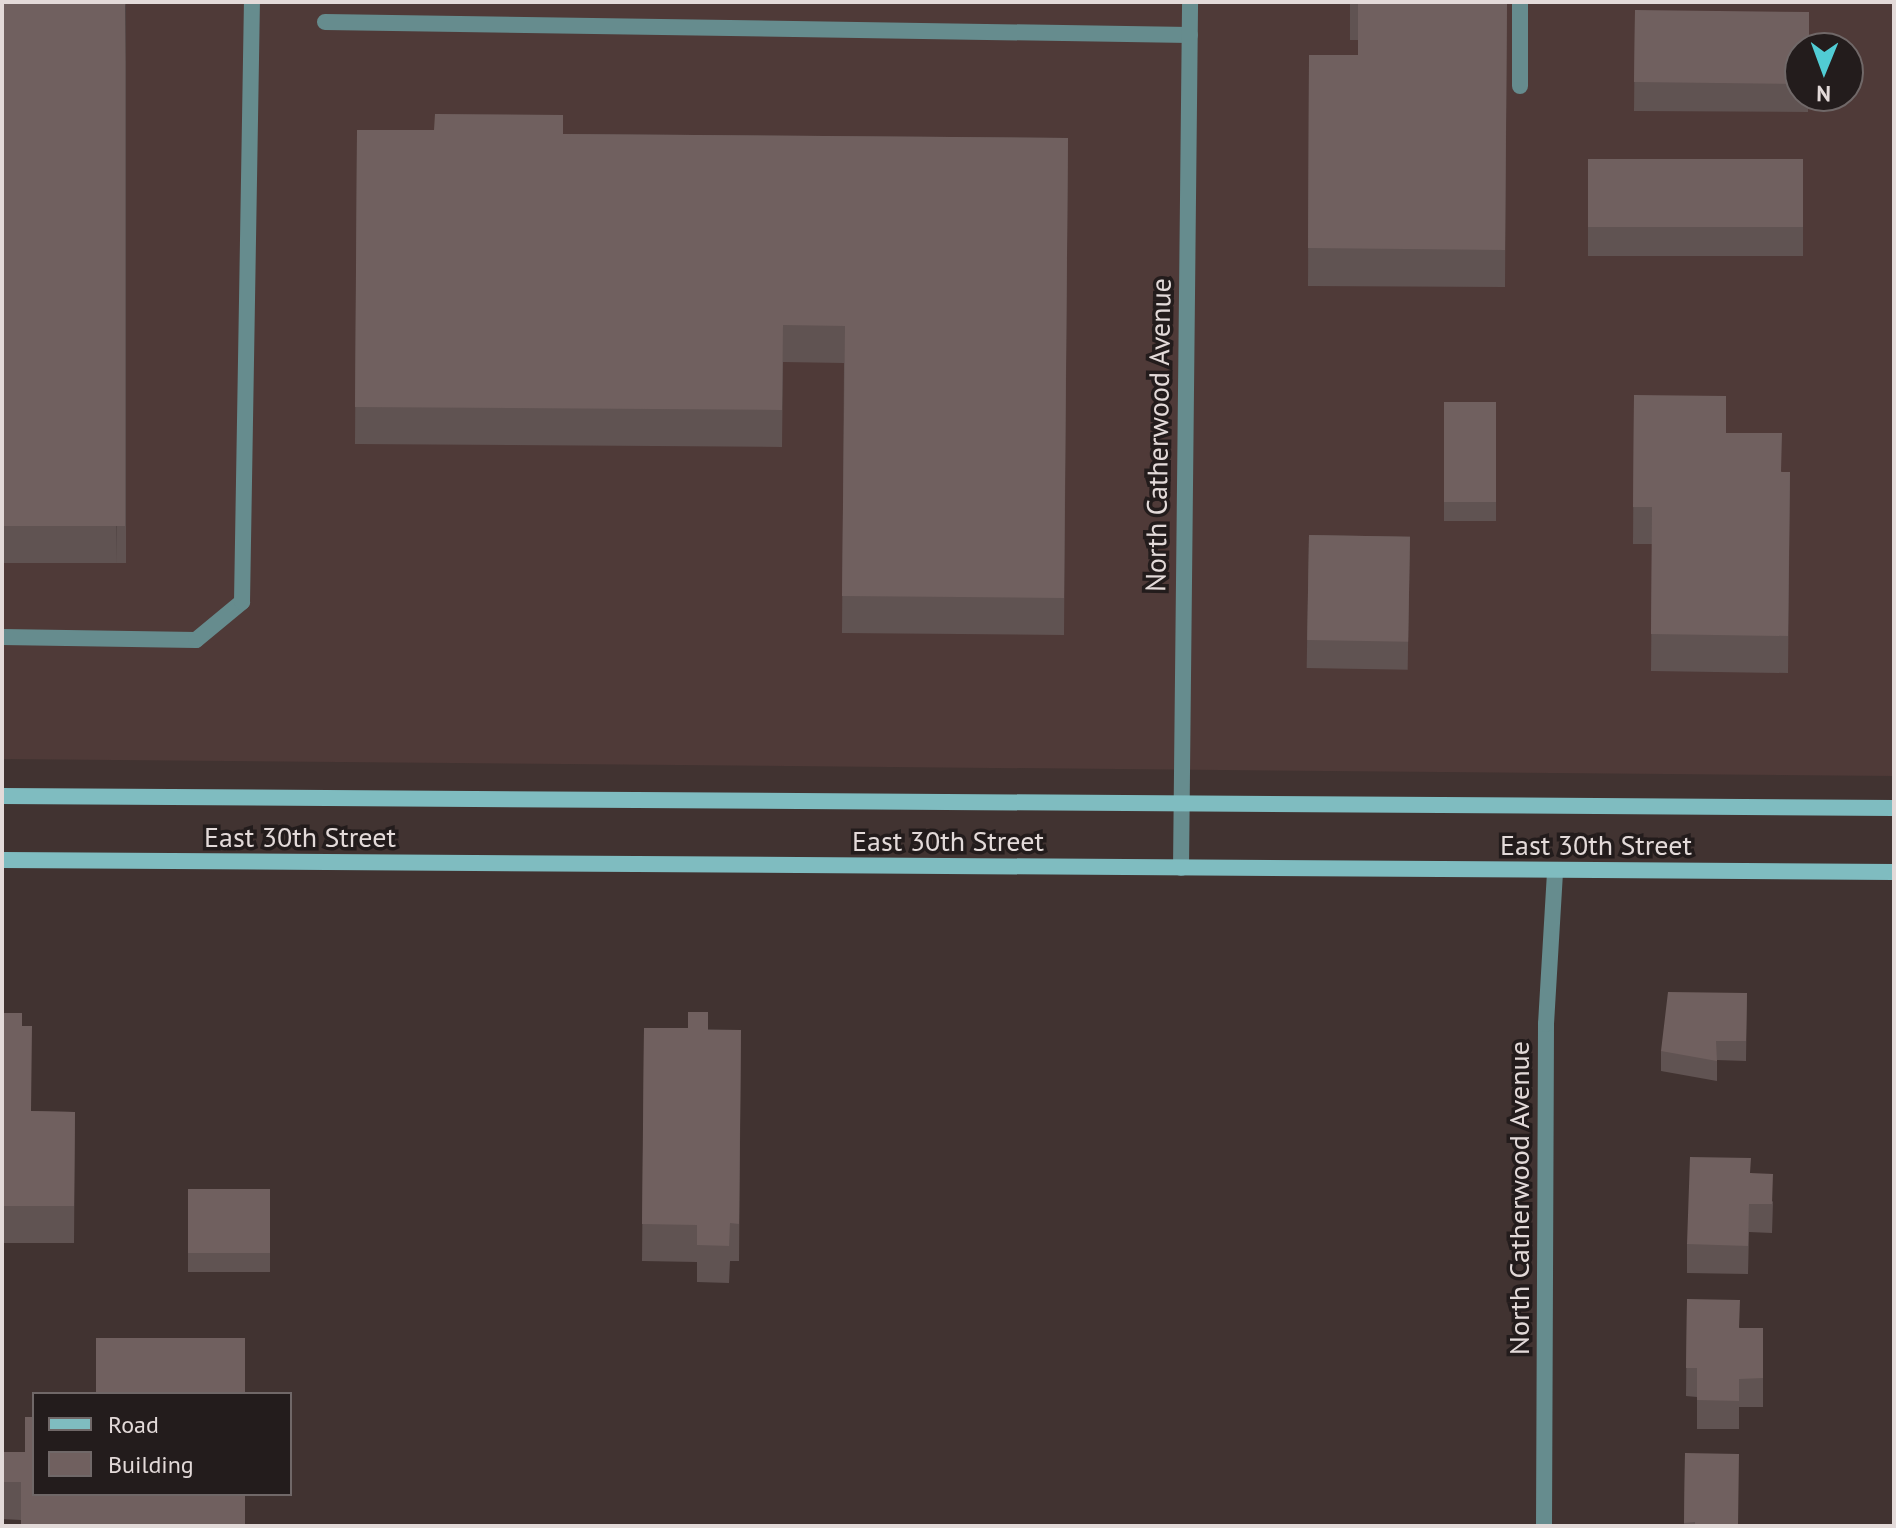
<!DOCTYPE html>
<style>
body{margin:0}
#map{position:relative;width:1896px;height:1528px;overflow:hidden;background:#413331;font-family:"PT Sans",sans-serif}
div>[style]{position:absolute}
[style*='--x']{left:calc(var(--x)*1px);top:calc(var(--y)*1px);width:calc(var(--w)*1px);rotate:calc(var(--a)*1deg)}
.built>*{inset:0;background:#4f3a38}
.lane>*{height:16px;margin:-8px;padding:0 8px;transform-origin:8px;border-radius:8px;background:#668c8e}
.street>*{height:16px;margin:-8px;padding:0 8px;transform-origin:8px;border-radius:8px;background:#668c8e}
.secondary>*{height:16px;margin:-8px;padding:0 8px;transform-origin:8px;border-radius:8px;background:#7fbcc0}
.wall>*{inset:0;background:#605352;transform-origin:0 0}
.shaded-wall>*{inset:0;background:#4e4342}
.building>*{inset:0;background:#70605f;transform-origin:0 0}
span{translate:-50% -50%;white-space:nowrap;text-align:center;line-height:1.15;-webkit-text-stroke:7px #231c1c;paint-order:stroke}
.street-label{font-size:28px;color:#e3dad9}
.frame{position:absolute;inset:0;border:4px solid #e3dad9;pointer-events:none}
.legend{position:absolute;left:32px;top:1392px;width:260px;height:104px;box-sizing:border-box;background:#231c1c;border:2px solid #706868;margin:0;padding:10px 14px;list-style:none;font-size:24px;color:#e3dad9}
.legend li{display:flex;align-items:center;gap:16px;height:40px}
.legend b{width:40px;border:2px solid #706868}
.north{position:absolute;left:1784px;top:32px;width:80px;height:80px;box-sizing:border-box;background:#231c1c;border:2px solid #706868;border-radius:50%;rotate:181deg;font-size:22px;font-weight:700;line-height:32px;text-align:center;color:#e3dad9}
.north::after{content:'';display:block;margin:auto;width:28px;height:36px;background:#51ccd4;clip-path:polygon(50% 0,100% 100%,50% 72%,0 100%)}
</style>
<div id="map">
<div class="built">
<i style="clip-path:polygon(evenodd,2px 2px,1894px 2px,1894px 776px,2px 759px,2px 2px,1800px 48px,1848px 48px,1848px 96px,1800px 96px,1800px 48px)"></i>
</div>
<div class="lane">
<i style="--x:325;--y:22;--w:865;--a:0.86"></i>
<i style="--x:1520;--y:86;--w:84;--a:-90"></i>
<i style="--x:2;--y:637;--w:194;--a:0.9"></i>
<i style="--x:196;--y:640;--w:60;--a:-39.6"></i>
<i style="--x:242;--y:602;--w:600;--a:-89.05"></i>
</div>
<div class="street">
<i style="--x:1181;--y:868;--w:866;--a:-89.4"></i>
<i style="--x:1544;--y:1526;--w:502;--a:-89.77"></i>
<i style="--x:1546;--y:1024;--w:153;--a:-86.6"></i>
</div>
<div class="secondary">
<i style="--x:2;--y:796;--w:1892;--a:0.36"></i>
<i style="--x:2;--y:860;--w:1892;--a:0.36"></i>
</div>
<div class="wall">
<i style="left:2px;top:2px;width:124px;height:561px"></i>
<i style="clip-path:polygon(1507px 2px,1505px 287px,1308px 286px,1309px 55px,1358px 55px,1358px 40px,1350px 40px,1350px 3px)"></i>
<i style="clip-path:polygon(1635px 10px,1800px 48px,1800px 96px,1808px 96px,1808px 112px,1634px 111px)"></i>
<i style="clip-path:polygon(357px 130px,563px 134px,1068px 138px,1064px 635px,842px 633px,844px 363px,783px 362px,782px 447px,355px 444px)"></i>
<i style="left:1588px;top:159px;width:215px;height:97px"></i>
<i style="clip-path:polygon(1634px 395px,1726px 433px,1782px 472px,1790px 472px,1788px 673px,1651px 671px,1652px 544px,1633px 544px)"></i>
<i style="left:1444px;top:402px;width:52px;height:119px"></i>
<i style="left:1309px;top:535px;width:101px;height:133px;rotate:1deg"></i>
<i style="clip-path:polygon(1747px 993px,1746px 1061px,1717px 1060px,1717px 1081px,1661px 1071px,1661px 1051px)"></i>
<i style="clip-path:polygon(2px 1013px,22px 1026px,31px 1111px,75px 1112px,74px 1243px,2px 1243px)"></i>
<i style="clip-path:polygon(644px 1028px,741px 1030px,739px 1261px,730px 1261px,729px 1283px,697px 1282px,697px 1262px,642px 1261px)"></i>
<i style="clip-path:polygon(1751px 1173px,1773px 1202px,1772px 1233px,1749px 1232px,1748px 1274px,1687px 1273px,1687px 1244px)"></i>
<i style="left:270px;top:1189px;width:83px;height:82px;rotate:90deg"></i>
<i style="clip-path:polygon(1687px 1299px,1740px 1328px,1763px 1328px,1763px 1407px,1739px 1407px,1739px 1429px,1697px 1429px,1697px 1397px,1686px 1396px)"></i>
<i style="clip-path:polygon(34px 1417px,21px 1520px,2px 1519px,2px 1452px,25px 1452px)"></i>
<i style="clip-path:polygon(1685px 1453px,1738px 1526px,1684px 1526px)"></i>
</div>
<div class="shaded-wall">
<i style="clip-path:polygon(125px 2px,126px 6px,116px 565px,116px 528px)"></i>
</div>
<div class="building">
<i style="left:2px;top:2px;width:123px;height:524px"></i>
<i style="clip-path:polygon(1350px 2px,1507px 2px,1505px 250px,1308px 248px,1309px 55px,1358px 55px,1358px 3px)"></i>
<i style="clip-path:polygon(1635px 10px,1809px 12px,1809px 48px,1800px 48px,1800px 84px,1634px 82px)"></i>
<i style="clip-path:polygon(435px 114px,563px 115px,563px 134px,1068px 138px,1064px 598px,842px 596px,845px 326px,783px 325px,782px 410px,355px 407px,357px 130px,434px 130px)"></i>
<i style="left:1588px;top:159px;width:215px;height:68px"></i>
<i style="clip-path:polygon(1634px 395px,1726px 396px,1726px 433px,1782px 433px,1781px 472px,1790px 472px,1788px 636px,1651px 634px,1652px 507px,1633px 507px)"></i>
<i style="left:1444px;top:402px;width:52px;height:100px"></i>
<i style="left:1309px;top:535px;width:101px;height:105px;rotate:1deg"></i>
<i style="clip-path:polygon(1668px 992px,1747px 993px,1746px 1041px,1716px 1041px,1717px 1061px,1661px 1051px)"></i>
<i style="clip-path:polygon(688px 1012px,708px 1012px,708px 1030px,741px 1030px,739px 1224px,730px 1223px,729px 1246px,697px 1245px,697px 1225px,642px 1224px,644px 1028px,688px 1028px)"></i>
<i style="clip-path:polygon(2px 1013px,22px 1013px,22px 1026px,32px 1026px,31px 1111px,75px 1112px,74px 1206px,2px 1206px)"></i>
<i style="clip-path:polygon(1690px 1157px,1751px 1158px,1750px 1173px,1773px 1174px,1772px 1204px,1749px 1204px,1748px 1246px,1687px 1244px)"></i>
<i style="left:270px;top:1189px;width:64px;height:82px;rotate:90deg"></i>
<i style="clip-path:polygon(1687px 1299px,1740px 1300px,1739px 1328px,1763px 1328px,1763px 1378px,1739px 1379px,1739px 1401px,1697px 1400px,1697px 1368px,1686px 1368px)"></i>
<i style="left:96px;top:1338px;width:149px;height:56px"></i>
<i style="clip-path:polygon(25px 1417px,34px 1417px,34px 1494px,245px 1494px,245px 1526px,21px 1526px,21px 1482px,2px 1482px,2px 1452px,25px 1452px)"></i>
<i style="clip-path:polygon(1685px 1453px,1739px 1454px,1738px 1526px,1695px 1526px,1695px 1522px,1684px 1523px)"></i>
</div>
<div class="street-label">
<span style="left:1158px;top:435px;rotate:-89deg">North Catherwood Avenue</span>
<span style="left:300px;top:837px">East 30th Street</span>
<span style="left:948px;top:841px">East 30th Street</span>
<span style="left:1596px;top:845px">East 30th Street</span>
<span style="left:1519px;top:1198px;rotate:-90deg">North Catherwood Avenue</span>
</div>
<div class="frame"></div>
<ul class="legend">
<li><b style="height:10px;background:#7fbcc0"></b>Road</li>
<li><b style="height:22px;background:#70605f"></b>Building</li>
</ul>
<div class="north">N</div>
</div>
